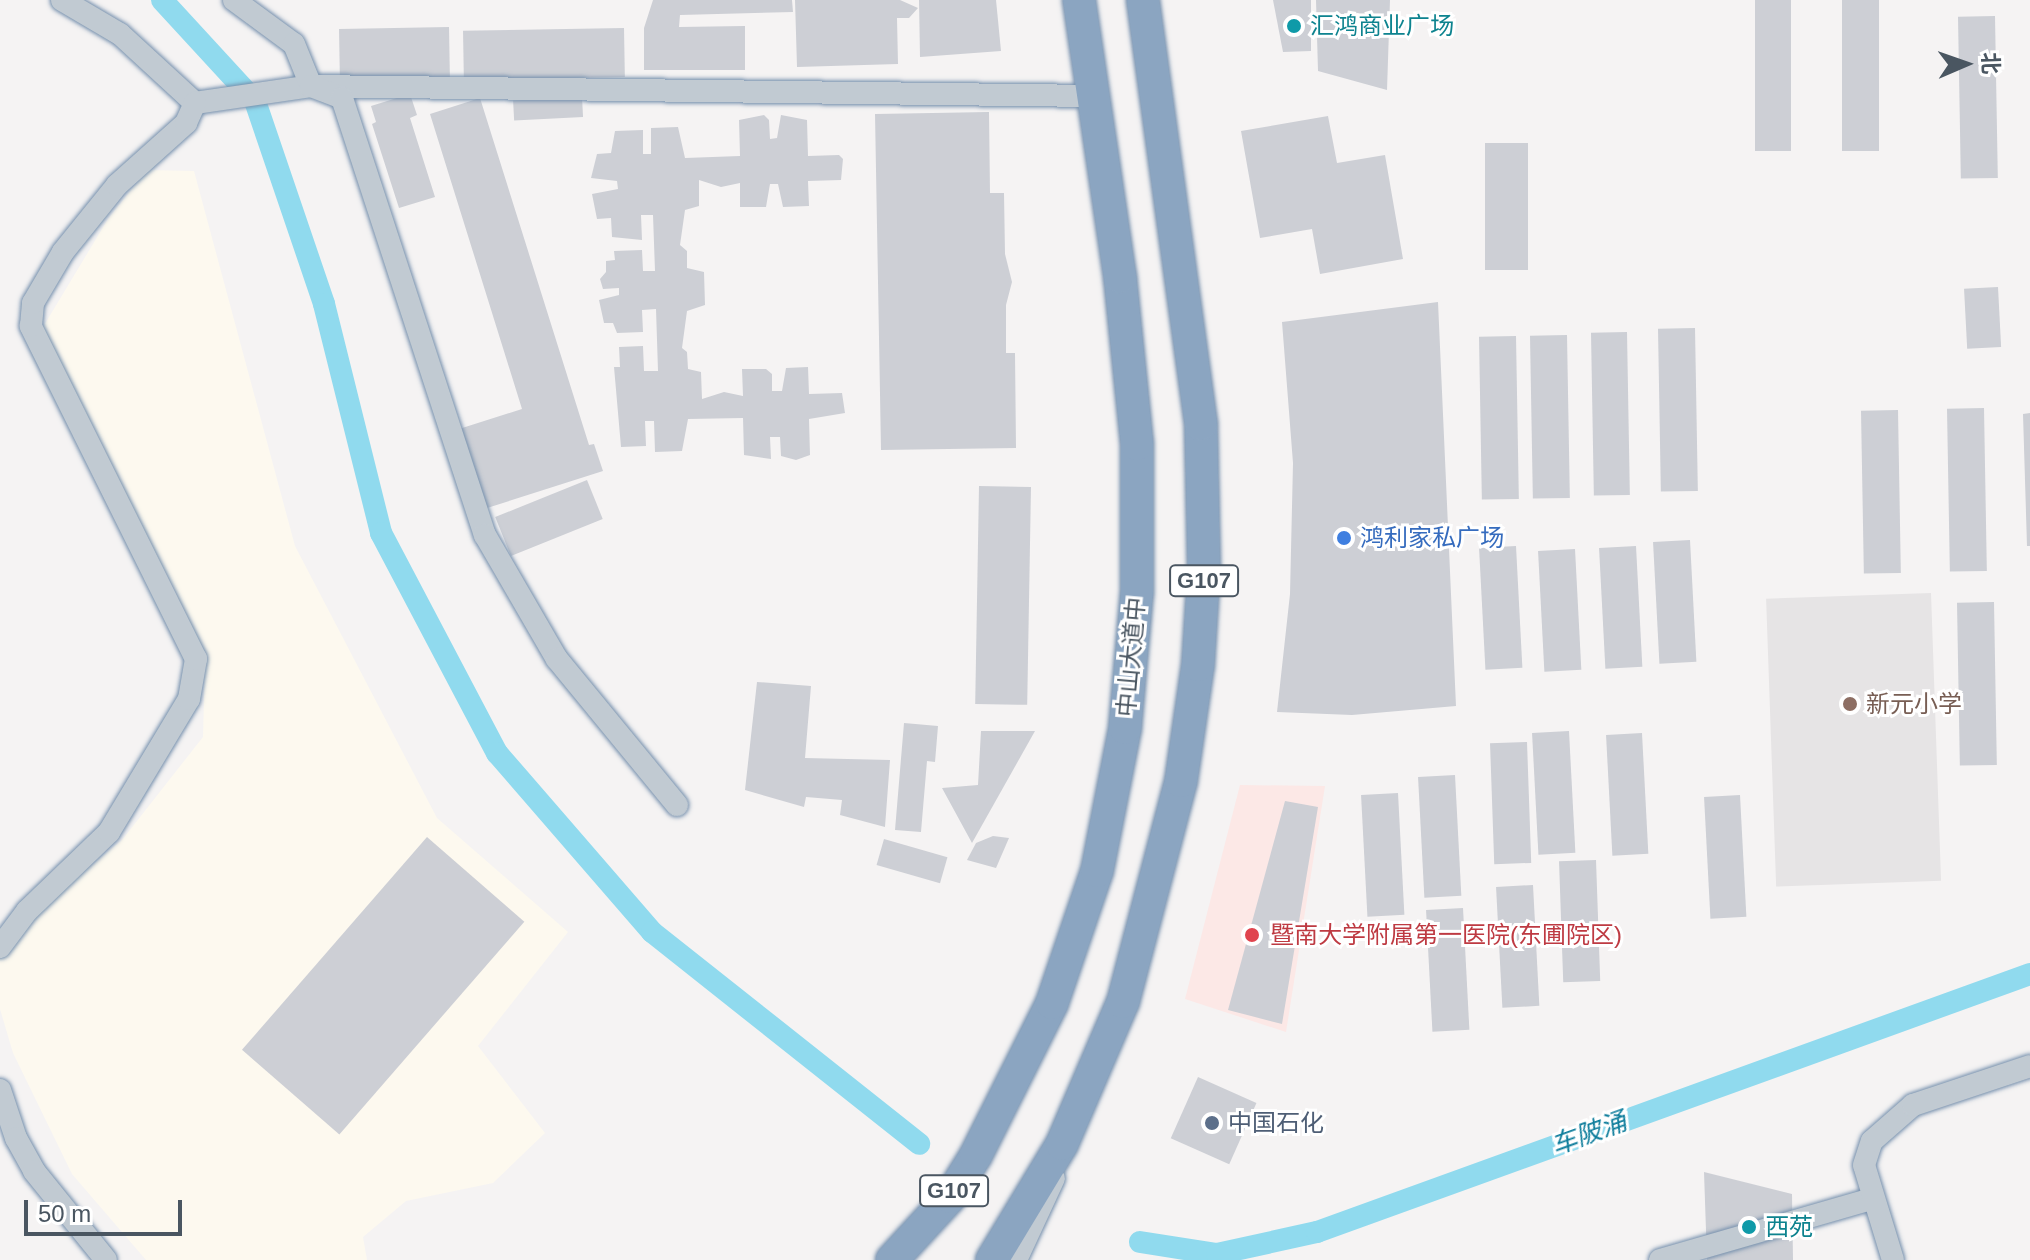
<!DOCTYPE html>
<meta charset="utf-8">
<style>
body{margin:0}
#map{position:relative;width:2030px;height:1260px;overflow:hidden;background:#f5f3f3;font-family:Arial,"Noto Sans SC",sans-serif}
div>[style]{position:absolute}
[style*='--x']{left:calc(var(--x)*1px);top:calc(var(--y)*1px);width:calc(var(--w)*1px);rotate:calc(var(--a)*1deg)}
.commercial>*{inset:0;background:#fdf9ef}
.education>*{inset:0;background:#e6e4e5;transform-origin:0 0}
.medical>*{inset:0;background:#fce8e6}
.canal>*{height:22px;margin:-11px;padding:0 11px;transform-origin:11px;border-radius:11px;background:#90daee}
.building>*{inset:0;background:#cdcfd5;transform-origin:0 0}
.roads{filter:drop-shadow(0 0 2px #7690ad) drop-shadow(0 0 2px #7690ad)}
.minor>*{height:22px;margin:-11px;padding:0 11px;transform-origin:11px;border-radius:11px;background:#c1cad2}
.highway>*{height:32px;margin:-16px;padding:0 16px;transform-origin:16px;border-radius:16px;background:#8ba5c1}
.dots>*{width:22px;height:22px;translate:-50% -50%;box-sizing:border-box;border:4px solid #fff;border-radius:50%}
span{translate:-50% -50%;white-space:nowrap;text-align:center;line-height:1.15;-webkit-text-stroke:6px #fff;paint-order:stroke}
.shield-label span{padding:2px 6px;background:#fff;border:2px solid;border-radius:6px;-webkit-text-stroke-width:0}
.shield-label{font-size:22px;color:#4a5661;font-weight:700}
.culture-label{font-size:24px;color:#0d838f}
.left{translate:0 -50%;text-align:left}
.shop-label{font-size:24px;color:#366cbe}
.street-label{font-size:24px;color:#4a5661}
.education-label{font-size:24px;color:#785e54}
.health-label{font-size:24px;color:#be3a42}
.service-label{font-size:24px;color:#4e5e75}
.water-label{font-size:26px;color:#0c7c9b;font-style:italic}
.north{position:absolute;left:1926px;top:24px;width:80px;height:80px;-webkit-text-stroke:6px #fff;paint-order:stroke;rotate:88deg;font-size:22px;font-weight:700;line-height:32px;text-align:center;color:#4a5661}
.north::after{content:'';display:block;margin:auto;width:28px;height:36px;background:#4a5661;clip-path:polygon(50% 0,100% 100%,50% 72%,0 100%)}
.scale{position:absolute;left:24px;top:1200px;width:158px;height:36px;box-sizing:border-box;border:4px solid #4a5661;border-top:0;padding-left:10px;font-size:24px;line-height:28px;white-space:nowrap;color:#4a5661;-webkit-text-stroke:6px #fff;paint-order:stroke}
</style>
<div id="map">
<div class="commercial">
<i style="clip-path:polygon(147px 170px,194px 171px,295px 546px,437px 818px,568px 932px,478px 1046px,545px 1133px,493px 1183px,406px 1201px,363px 1237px,367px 1260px,146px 1260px,72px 1174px,13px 1053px,0 1009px,0 953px,66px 887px,122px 840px,203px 737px,205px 660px,37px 337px,108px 219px)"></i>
</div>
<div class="education">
<i style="left:1931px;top:593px;width:288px;height:165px;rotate:88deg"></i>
</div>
<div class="medical">
<i style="clip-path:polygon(1240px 785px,1325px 786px,1286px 1032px,1185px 999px)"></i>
</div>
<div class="canal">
<i style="--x:162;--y:0;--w:137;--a:47.4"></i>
<i style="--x:255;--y:101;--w:214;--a:71.2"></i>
<i style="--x:324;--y:304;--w:236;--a:76"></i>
<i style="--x:381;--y:533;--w:249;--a:62.2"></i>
<i style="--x:497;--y:753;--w:237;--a:49.1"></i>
<i style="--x:652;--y:932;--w:341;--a:38.4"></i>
<i style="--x:1140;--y:1242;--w:78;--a:8.9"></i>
<i style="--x:1217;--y:1254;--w:102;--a:-12.4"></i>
<i style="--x:1317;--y:1232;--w:758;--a:-19.89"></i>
</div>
<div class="building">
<i style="clip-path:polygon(653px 0,792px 0,793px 12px,680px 15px,679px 27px,745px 26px,745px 70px,644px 70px,644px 28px)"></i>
<i style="clip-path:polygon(795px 0,900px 0,918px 8px,909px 18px,897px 18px,898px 64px,797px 67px)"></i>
<i style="clip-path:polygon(919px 0,996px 0,1001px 51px,920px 57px)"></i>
<i style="clip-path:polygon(1273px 0,1311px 0,1311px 51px,1283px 52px)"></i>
<i style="clip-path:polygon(1316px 0,1390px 0,1387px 90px,1318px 71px)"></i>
<i style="left:1755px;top:0;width:36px;height:151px"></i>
<i style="left:1842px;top:0;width:37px;height:151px"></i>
<i style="left:1995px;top:16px;width:162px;height:37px;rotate:89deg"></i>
<i style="left:449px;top:27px;width:52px;height:110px;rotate:89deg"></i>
<i style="left:624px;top:28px;width:49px;height:161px;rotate:89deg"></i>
<i style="clip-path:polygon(410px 94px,417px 115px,410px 118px,435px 197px,399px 208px,372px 124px,376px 122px,371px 106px)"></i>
<i style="left:582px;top:97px;width:20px;height:69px;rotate:87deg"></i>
<i style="clip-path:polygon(480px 98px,589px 445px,594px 444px,603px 471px,484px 509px,459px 429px,522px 409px,430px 114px)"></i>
<i style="clip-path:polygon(989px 112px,990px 193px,1004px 193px,1005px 254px,1012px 282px,1006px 305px,1006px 353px,1015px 353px,1016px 448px,881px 450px,875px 114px)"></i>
<i style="clip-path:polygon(764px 115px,769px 120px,770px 139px,777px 138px,781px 115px,807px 120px,808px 156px,839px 155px,843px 159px,841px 180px,808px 181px,809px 206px,783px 207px,778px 184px,770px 184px,766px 207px,740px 207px,740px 183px,721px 187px,699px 180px,699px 206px,685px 210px,680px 245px,687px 251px,687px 268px,704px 272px,705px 305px,687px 311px,682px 348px,687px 352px,688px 369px,701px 372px,702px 399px,724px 392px,743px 396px,742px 369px,766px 369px,772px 374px,772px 391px,782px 391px,786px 368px,808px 367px,809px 394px,842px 393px,845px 413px,809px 419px,810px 455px,796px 460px,781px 456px,780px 437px,770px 437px,771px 459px,744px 455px,743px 418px,688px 419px,682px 451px,655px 452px,654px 421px,645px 421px,646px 446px,621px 447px,614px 367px,620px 367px,619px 347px,643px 346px,644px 371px,658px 371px,656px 309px,642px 310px,643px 332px,617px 333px,613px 323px,604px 323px,599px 300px,619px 295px,619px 288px,603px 289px,600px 279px,606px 272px,606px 261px,615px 260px,614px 251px,642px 250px,643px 271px,655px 271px,653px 215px,641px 215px,642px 240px,612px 237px,611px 218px,597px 219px,592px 194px,618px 189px,617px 181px,591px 178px,597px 154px,611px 153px,615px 131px,643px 130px,643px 154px,651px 154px,651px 128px,678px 127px,685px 158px,740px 156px,739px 120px)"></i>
<i style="clip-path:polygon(1328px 116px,1337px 163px,1385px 155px,1403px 259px,1320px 274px,1312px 229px,1260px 238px,1241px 131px)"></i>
<i style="left:1528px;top:143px;width:127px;height:43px;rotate:90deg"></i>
<i style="left:1998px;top:287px;width:60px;height:34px;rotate:87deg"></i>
<i style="clip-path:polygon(1438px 302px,1456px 706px,1352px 715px,1277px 712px,1290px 594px,1293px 463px,1282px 322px)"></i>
<i style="left:1695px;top:328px;width:163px;height:37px;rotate:89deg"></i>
<i style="left:1627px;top:332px;width:163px;height:36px;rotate:89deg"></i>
<i style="left:1567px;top:335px;width:163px;height:37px;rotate:89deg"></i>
<i style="left:1516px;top:336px;width:163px;height:37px;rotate:89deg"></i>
<i style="left:1984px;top:408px;width:163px;height:37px;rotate:89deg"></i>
<i style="left:1898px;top:410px;width:163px;height:37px;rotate:89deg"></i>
<i style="clip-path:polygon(2030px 413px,2030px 546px,2027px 546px,2023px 414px)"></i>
<i style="left:587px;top:480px;width:42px;height:99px;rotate:68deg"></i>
<i style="left:979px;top:486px;width:52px;height:218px;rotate:1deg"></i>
<i style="left:1690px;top:540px;width:122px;height:37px;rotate:87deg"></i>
<i style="left:1516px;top:546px;width:122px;height:37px;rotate:87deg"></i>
<i style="left:1636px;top:546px;width:121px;height:37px;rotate:87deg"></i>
<i style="left:1575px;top:549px;width:121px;height:37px;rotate:87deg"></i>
<i style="left:1994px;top:602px;width:163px;height:37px;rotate:89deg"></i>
<i style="clip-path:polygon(757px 682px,811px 686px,805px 758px,890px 760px,885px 827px,840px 815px,842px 800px,806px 797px,804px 807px,745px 790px)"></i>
<i style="clip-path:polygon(904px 723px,938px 726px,935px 762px,927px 761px,921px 832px,895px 830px)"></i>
<i style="clip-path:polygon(981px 731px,1035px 731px,972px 843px,942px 788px,978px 785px)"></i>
<i style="left:1569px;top:731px;width:122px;height:37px;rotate:87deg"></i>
<i style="left:1642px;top:733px;width:121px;height:36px;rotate:87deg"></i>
<i style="left:1527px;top:742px;width:121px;height:37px;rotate:88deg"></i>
<i style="left:1455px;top:775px;width:121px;height:37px;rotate:87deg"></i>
<i style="left:1398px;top:793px;width:122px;height:37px;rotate:87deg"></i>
<i style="left:1740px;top:795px;width:122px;height:36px;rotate:87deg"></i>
<i style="clip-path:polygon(1285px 801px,1318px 807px,1282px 1024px,1228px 1010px)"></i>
<i style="clip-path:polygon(993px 836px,1009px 838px,996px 868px,967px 860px,976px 843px)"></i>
<i style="left:427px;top:837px;width:129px;height:282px;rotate:41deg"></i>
<i style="left:884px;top:839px;width:66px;height:27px;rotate:16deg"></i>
<i style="left:1596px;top:860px;width:121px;height:37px;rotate:88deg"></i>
<i style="left:1533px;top:885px;width:121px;height:37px;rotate:87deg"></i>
<i style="left:1463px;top:908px;width:122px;height:37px;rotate:87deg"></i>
<i style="left:1198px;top:1077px;width:64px;height:67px;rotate:24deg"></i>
<i style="clip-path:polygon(1704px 1172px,1792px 1194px,1793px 1260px,1707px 1260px)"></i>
</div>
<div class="roads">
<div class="minor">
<i style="--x:62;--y:0;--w:67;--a:30.4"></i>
<i style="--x:120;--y:34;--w:102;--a:42.6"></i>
<i style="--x:195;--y:103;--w:117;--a:-8.3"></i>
<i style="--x:311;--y:86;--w:783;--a:0.73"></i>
<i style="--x:234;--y:0;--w:74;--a:36.3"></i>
<i style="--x:294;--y:44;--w:45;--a:68"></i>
<i style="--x:311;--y:86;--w:33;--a:21"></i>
<i style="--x:342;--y:98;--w:460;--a:71.9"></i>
<i style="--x:485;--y:535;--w:143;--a:59.9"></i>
<i style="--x:557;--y:659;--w:189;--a:50.6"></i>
<i style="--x:0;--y:947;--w:45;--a:-53.1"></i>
<i style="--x:27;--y:911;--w:114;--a:-43.9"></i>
<i style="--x:109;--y:832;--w:155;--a:-59"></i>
<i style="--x:189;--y:699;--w:41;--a:-80.1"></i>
<i style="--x:196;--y:659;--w:372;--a:-116.4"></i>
<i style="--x:31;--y:326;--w:23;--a:-85"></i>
<i style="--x:33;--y:303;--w:59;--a:-59.5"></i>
<i style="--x:63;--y:252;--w:86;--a:-51.1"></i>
<i style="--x:117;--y:185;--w:93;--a:-41.9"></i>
<i style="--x:186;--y:123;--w:22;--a:-66"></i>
<i style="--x:0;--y:1090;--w:51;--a:71.6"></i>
<i style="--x:16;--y:1138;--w:38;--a:61"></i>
<i style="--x:34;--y:1171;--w:114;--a:51"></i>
<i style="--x:1016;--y:1260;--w:90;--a:-65.1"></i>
<i style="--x:1660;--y:1260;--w:220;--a:-16.1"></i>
<i style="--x:1893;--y:1260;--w:99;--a:-107"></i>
<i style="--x:1864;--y:1165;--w:25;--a:-72"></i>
<i style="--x:1872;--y:1141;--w:55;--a:-41.3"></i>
<i style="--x:1913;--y:1105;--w:123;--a:-18.4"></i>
</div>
<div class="highway">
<i style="--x:892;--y:1260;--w:86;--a:-47.4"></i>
<i style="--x:950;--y:1197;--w:49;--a:-58.2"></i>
<i style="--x:976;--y:1155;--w:170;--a:-63.4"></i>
<i style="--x:1052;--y:1003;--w:139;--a:-71.2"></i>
<i style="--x:1097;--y:871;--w:146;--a:-78.9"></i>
<i style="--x:1125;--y:728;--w:137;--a:-85"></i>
<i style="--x:1137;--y:592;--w:148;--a:-90"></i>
<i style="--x:1137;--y:444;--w:168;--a:-95.8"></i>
<i style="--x:1120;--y:277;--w:280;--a:-98.4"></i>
<i style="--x:992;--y:1260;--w:135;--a:-58.9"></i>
<i style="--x:1062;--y:1144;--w:155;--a:-66.8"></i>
<i style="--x:1123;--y:1002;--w:228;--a:-75.3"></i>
<i style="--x:1181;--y:781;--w:117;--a:-81.7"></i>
<i style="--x:1198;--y:665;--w:95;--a:-86.4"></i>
<i style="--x:1204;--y:570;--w:146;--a:-91.2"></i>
<i style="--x:1201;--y:424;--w:428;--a:-97.8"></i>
</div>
</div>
<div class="dots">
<i style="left:1294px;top:26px;background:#0f9aa8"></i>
<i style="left:1344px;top:538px;background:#3f7fe0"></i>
<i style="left:1850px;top:704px;background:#8d6e63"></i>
<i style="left:1252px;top:935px;background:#e0444e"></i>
<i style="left:1212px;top:1123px;background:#5c6f8a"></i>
<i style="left:1749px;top:1227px;background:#0f9aa8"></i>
</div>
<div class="shield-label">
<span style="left:1204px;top:581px">G107</span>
<span style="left:954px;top:1191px">G107</span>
</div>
<div class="culture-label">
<span class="left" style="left:1310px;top:26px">汇鸿商业广场</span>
<span class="left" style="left:1765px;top:1227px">西苑</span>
</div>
<div class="shop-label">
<span class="left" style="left:1360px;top:538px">鸿利家私广场</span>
</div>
<div class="street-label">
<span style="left:1131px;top:657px;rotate:-85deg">中山大道中</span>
</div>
<div class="education-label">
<span class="left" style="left:1866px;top:704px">新元小学</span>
</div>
<div class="health-label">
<span class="left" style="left:1270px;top:935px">暨南大学附属第一医院(东圃院区)</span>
</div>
<div class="service-label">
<span class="left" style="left:1228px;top:1123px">中国石化</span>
</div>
<div class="water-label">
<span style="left:1589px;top:1134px;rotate:-20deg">车陂涌</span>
</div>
<div class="north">北</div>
<div class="scale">50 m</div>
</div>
